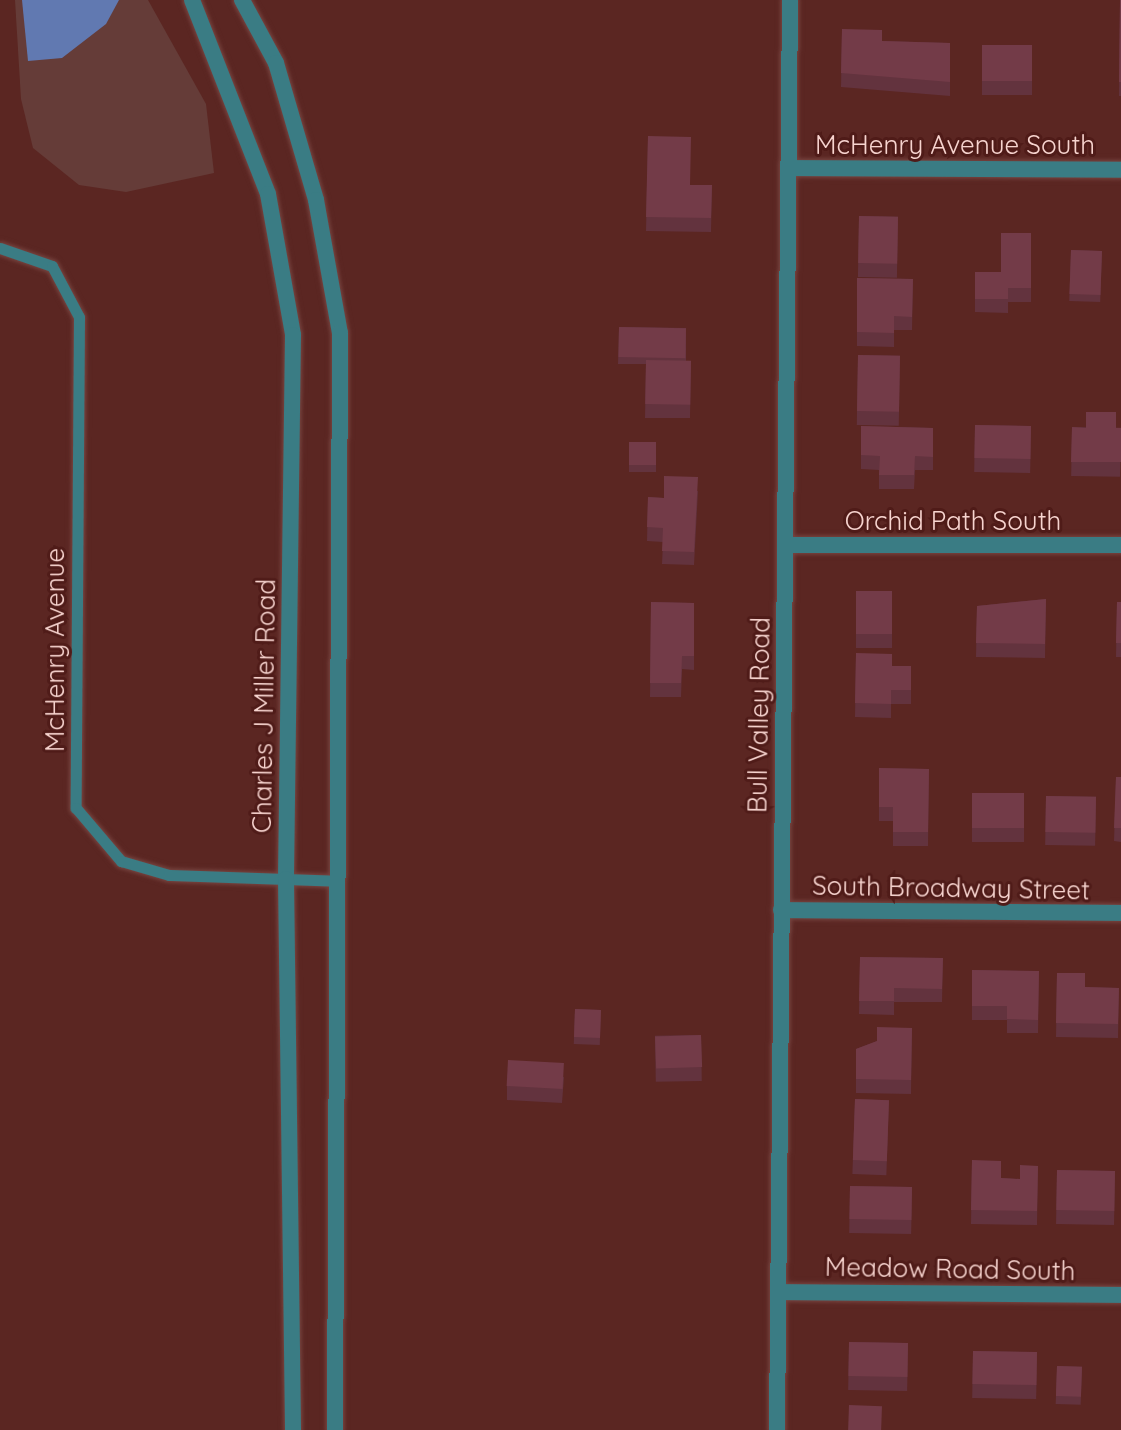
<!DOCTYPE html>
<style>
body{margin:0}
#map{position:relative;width:1121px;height:1430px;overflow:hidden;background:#5b2622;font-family:Quicksand,sans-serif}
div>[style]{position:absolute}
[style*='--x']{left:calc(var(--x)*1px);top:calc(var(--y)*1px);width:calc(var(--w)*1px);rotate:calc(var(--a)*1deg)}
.green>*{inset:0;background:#653c38}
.water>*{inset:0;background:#6179b1}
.roads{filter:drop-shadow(0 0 2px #774541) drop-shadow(0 0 2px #774541)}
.service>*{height:11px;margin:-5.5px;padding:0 5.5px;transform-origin:5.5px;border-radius:5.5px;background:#3a7c84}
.minor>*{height:16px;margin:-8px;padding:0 8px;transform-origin:8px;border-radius:8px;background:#3a7c84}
.tertiary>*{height:16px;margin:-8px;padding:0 8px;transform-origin:8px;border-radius:8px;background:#3a7c84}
.wall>*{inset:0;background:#63333e;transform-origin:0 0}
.building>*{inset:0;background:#733b48;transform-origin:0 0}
span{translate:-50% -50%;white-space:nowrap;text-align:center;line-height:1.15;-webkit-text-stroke:6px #4f1b18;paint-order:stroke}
.street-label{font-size:26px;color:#f7d4cf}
</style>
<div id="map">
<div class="green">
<i style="clip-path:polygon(15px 0,148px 0,206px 104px,214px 173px,126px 192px,79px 185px,33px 148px,21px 99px)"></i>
</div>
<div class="water">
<i style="clip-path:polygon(22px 0,119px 0,106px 24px,62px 58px,28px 61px)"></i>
</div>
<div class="roads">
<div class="service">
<i style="--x:0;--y:248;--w:55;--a:19.1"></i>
<i style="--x:52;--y:266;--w:58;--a:62.1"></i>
<i style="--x:79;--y:317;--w:491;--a:90.4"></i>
<i style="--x:76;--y:808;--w:70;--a:49.7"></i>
<i style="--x:121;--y:861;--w:50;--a:16.3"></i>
<i style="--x:169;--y:875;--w:169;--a:2"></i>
</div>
<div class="minor">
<i style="--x:789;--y:168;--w:332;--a:0.3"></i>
<i style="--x:785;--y:545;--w:336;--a:0"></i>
<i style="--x:781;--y:910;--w:340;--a:0.5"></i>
<i style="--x:778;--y:1292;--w:343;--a:0.5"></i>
<i style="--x:777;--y:1430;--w:1430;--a:-89.48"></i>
</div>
<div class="tertiary">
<i style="--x:192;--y:0;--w:208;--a:68.6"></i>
<i style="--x:268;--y:194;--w:143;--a:79.9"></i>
<i style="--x:293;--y:335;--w:544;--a:90.74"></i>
<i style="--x:286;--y:879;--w:551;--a:89.27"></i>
<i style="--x:242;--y:0;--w:72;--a:61.6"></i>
<i style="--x:276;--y:63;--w:143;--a:73.7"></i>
<i style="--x:316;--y:200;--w:135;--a:79.8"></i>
<i style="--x:340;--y:333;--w:1097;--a:90.26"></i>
</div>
</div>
<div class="wall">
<i style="clip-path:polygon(1120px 0,1121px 0,1121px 96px,1119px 96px)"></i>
<i style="clip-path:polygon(842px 29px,882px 41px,950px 43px,950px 96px,841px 87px)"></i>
<i style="left:982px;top:45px;width:50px;height:50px"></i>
<i style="clip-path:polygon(648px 136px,690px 185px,712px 185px,711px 232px,646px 231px)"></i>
<i style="left:859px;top:216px;width:39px;height:61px;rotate:1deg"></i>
<i style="clip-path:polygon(1031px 233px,1031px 302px,1008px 302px,1008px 313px,975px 312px,975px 272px,1001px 272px)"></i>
<i style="left:1071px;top:250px;width:31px;height:51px;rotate:2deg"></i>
<i style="clip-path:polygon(857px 278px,913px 279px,912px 330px,894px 330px,894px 347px,857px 346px)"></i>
<i style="clip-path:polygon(619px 327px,686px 328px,686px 361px,691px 361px,690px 418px,645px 418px,646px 364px,618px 364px)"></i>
<i style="left:858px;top:355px;width:42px;height:70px;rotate:1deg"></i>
<i style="left:975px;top:425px;width:56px;height:47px;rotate:1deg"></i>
<i style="clip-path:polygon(861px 426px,933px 428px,933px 470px,915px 470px,914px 489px,879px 489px,879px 470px,861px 469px)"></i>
<i style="left:1072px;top:427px;width:49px;height:49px;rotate:1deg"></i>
<i style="left:629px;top:442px;width:27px;height:30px"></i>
<i style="clip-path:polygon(698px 491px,694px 565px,662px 564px,663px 542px,647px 541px,648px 497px,664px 498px)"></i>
<i style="left:856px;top:591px;width:36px;height:57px"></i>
<i style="clip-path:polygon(1046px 599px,1045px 658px,976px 657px,977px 606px)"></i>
<i style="clip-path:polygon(651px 602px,694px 603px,694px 670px,682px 669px,681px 697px,650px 697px)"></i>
<i style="clip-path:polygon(1117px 602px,1121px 602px,1121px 657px,1116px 657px)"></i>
<i style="clip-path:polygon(856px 653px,892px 666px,911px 666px,911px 704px,891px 704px,891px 718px,855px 717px)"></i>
<i style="clip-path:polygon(879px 768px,929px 769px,928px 846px,893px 846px,893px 821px,879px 821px)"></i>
<i style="clip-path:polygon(1116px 777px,1121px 777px,1121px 842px,1114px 841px)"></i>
<i style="left:972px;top:793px;width:52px;height:49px"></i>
<i style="left:1046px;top:796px;width:50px;height:49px;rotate:1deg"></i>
<i style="clip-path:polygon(860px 957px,943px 958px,942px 1002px,894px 1002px,894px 1015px,859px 1014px)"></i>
<i style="clip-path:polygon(972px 970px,1039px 971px,1038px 1033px,1007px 1033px,1007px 1020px,972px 1020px)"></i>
<i style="clip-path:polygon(1057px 973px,1085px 987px,1119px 988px,1118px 1038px,1056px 1037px)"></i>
<i style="left:575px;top:1009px;width:26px;height:35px;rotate:2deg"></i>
<i style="clip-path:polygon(912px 1028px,911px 1094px,856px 1093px,856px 1049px)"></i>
<i style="left:701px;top:1035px;width:46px;height:46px;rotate:89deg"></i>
<i style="clip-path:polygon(564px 1077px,562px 1103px,507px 1100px,507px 1086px)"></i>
<i style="left:855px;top:1099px;width:34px;height:75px;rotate:2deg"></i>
<i style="clip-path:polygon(972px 1160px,1001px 1178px,1020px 1179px,1038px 1166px,1037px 1225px,971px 1224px)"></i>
<i style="left:1057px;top:1170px;width:58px;height:54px;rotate:1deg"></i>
<i style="left:850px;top:1186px;width:62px;height:47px;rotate:1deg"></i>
<i style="left:849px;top:1342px;width:59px;height:48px;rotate:1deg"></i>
<i style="left:973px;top:1351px;width:64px;height:47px;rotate:1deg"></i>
<i style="left:1057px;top:1366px;width:25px;height:38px;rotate:2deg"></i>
</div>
<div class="building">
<i style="clip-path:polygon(1120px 0,1121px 0,1121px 82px,1119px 82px)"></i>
<i style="clip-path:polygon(842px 29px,882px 30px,882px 41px,950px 43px,950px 82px,841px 73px)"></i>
<i style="left:982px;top:45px;width:50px;height:36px"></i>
<i style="clip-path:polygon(648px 136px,691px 137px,690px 185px,712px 185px,711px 218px,646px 217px)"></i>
<i style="left:859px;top:216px;width:39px;height:47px;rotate:1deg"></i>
<i style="clip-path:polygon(1001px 233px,1031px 233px,1031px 288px,1008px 288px,1008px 299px,975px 299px,975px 272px,1001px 272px)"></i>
<i style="left:1071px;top:250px;width:31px;height:44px;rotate:2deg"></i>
<i style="clip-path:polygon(857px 278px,913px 279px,912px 317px,894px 316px,894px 333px,857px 332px)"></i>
<i style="left:619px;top:327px;width:67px;height:30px;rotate:1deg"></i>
<i style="left:858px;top:355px;width:42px;height:56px;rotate:1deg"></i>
<i style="left:646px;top:360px;width:45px;height:44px;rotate:1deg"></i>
<i style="clip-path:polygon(1086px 412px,1116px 412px,1116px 428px,1121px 428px,1121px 462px,1071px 462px,1072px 427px,1086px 428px)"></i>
<i style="left:975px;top:425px;width:56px;height:33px;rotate:1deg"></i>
<i style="clip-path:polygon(861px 426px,933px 428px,933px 457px,915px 456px,914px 475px,879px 475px,880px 456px,861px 455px)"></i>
<i style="left:629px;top:442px;width:27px;height:23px"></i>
<i style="clip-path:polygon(664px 476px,698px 477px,694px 552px,662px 551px,663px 528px,647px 527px,648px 497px,664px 498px)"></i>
<i style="left:856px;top:591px;width:36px;height:43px"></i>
<i style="clip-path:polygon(1046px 599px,1045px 644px,976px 643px,977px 606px)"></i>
<i style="clip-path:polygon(651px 602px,694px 603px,694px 656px,682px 656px,681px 683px,650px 683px)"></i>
<i style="clip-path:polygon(1117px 602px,1121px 602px,1121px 643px,1116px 643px)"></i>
<i style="clip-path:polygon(856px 653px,892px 654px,892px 666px,911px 666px,911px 690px,891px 690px,891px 704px,855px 703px)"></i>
<i style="clip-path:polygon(879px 768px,929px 769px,928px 832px,893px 832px,893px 807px,879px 807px)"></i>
<i style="clip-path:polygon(1116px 777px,1121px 777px,1121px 828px,1114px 828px)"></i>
<i style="left:972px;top:793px;width:52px;height:35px"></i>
<i style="left:1046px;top:796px;width:50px;height:36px;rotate:1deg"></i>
<i style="clip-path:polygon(860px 957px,943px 958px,942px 989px,894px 988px,894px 1001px,859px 1001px)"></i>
<i style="clip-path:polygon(972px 970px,1039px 971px,1038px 1020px,1007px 1019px,1007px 1006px,972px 1006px)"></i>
<i style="clip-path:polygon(1057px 973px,1085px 973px,1085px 987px,1119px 988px,1118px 1024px,1056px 1023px)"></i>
<i style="left:575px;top:1009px;width:26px;height:28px;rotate:2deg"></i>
<i style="clip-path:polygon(877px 1027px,912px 1028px,911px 1080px,856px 1079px,856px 1049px,877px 1041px)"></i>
<i style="left:701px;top:1035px;width:32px;height:46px;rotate:88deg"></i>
<i style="left:508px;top:1060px;width:56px;height:26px;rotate:3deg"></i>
<i style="left:855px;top:1099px;width:34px;height:61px;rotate:2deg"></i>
<i style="clip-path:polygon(972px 1160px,1001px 1161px,1001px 1178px,1020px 1179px,1020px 1165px,1038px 1166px,1037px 1211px,971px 1210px)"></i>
<i style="left:1057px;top:1170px;width:58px;height:40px;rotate:1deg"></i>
<i style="left:850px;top:1186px;width:62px;height:33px;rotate:1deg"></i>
<i style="left:849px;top:1342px;width:59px;height:34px;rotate:1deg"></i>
<i style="left:973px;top:1351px;width:64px;height:33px;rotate:1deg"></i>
<i style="left:1057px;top:1366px;width:25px;height:30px;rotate:2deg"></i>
<i style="left:849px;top:1405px;width:33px;height:25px;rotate:2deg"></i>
</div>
<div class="street-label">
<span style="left:955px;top:145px">McHenry Avenue South</span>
<span style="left:953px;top:521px">Orchid Path South</span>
<span style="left:55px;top:650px;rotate:-90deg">McHenry Avenue</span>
<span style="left:264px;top:706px;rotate:-89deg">Charles J Miller Road</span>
<span style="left:759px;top:715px;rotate:-89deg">Bull Valley Road</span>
<span style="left:951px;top:888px;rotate:1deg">South Broadway Street</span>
<span style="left:950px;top:1269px;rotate:1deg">Meadow Road South</span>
</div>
</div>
